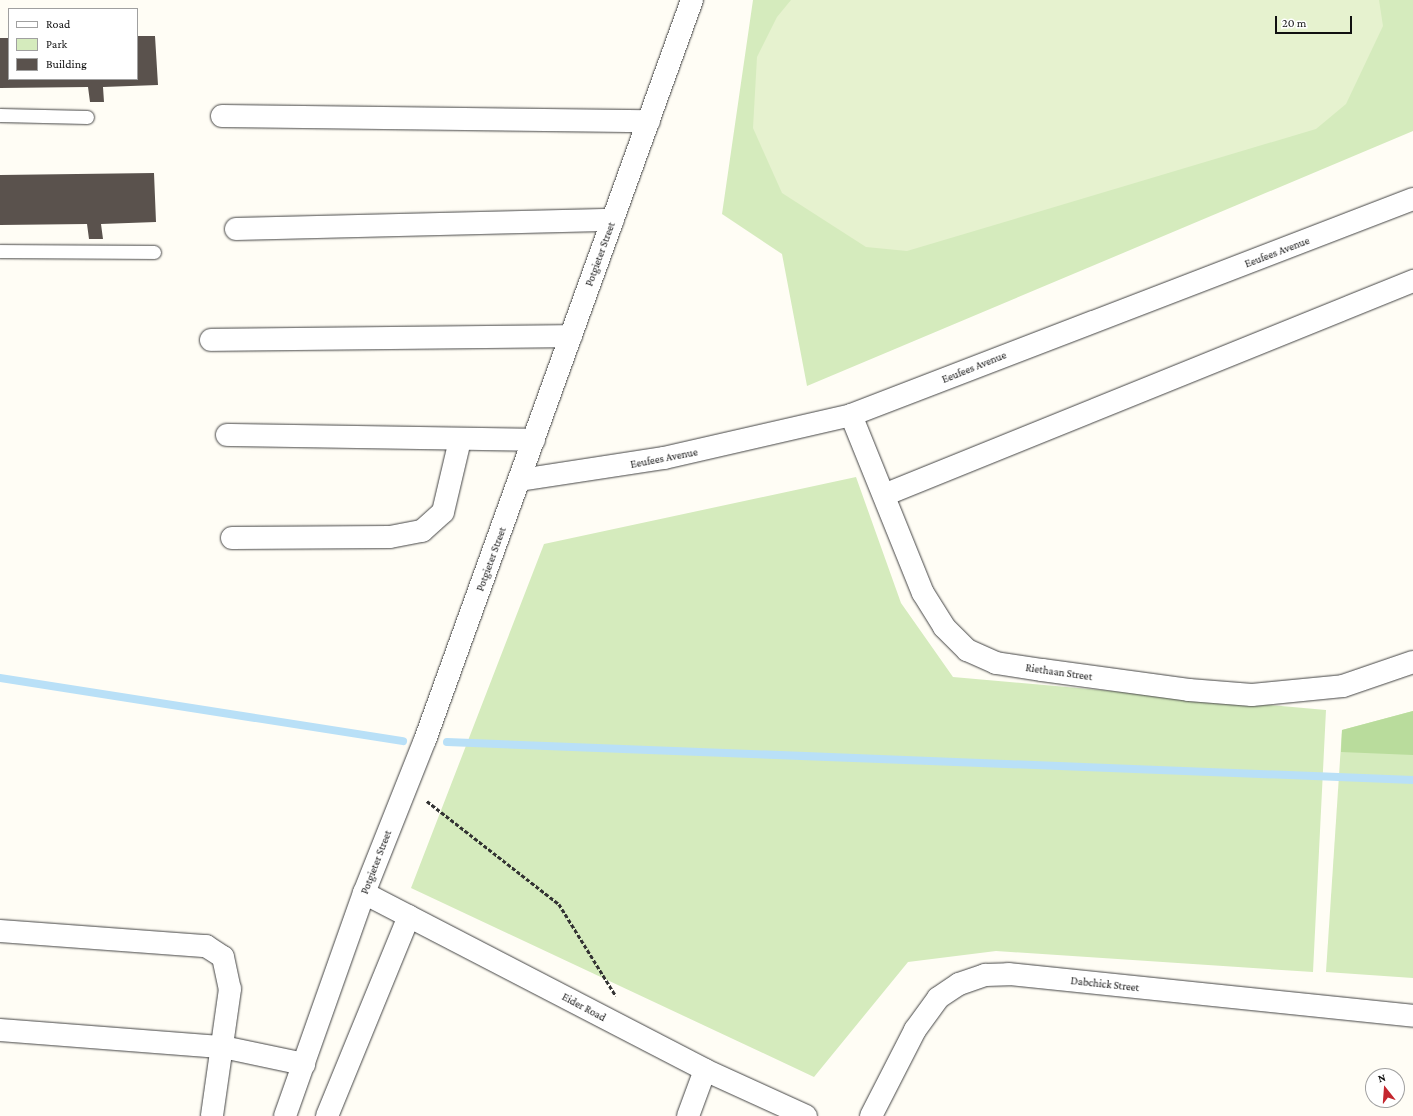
<!DOCTYPE html>
<style>
body{margin:0}
#map{position:relative;width:1413px;height:1116px;overflow:hidden;background:#fffdf5;font-family:"Crimson Pro",serif}
div>[style]{position:absolute}
[style*='--x']{left:calc(var(--x)*1px);top:calc(var(--y)*1px);width:calc(var(--w)*1px);rotate:calc(var(--a)*1deg)}
.green>*{inset:0;background:#d5ebbd}
.forest>*{inset:0;background:#b9dc9c}
.pitch>*{inset:0;background:#e6f2cf}
.stream>*{height:8px;margin:-4px;padding:0 4px;transform-origin:4px;border-radius:4px;background:#b9e0f7}
.building>*{inset:0;background:#5a524d}
.path>*{height:2.5px;margin-top:-1.25px;transform-origin:0;background:repeating-linear-gradient(90deg,#333 0 4px,transparent 0 6px)}
.roads{filter:drop-shadow(0 0 1px #444) drop-shadow(0 0 1px #444)}
.lane>*{height:13px;margin:-6.5px;padding:0 6.5px;transform-origin:6.5px;border-radius:6.5px;background:#fff}
.street>*{height:22px;margin:-11px;padding:0 11px;transform-origin:11px;border-radius:11px;background:#fff}
span{translate:-50% -50%;white-space:nowrap;text-align:center;line-height:1.15;-webkit-text-stroke:4px #fff;paint-order:stroke}
.street-label{font-size:11px;color:#111}
.legend{position:absolute;left:8px;top:8px;width:130px;height:72px;box-sizing:border-box;background:#fff;border:1px solid #a0a0a0;margin:0;padding:5px 7px;list-style:none;font-size:12px;color:#111}
.legend li{display:flex;align-items:center;gap:8px;height:20px}
.legend b{width:20px;border:1px solid #a0a0a0}
.north{position:absolute;left:1365px;top:1068px;width:40px;height:40px;box-sizing:border-box;background:#fff;border:1px solid #a0a0a0;border-radius:50%;rotate:343deg;font-size:11px;font-weight:700;line-height:16px;text-align:center;color:#111}
.north::after{content:'';display:block;margin:auto;width:14px;height:18px;background:#c4262e;clip-path:polygon(50% 0,100% 100%,50% 72%,0 100%)}
.scale{position:absolute;left:1275px;top:16px;width:77px;height:18px;box-sizing:border-box;border:2px solid #111;border-top:0;padding-left:5px;font-size:12px;line-height:14px;white-space:nowrap;color:#111;-webkit-text-stroke:3px #fff;paint-order:stroke}
</style>
<div id="map">
<div class="green">
<i style="clip-path:polygon(753px 0,1413px 0,1413px 131px,807px 386px,782px 254px,722px 214px)"></i>
<i style="clip-path:polygon(856px 477px,901px 603px,953px 677px,1326px 710px,1313px 972px,996px 951px,908px 962px,814px 1077px,411px 888px,544px 544px)"></i>
<i style="clip-path:polygon(1413px 711px,1413px 978px,1326px 972px,1342px 730px)"></i>
</div>
<div class="forest">
<i style="clip-path:polygon(1413px 711px,1413px 755px,1341px 752px,1342px 730px)"></i>
</div>
<div class="pitch">
<i style="clip-path:polygon(791px 0,1379px 0,1383px 26px,1346px 104px,1316px 129px,907px 251px,866px 247px,782px 193px,753px 128px,757px 57px,777px 17px)"></i>
</div>
<div class="stream">
<i style="--x:0;--y:678;--w:408;--a:8.9"></i>
<i style="--x:447;--y:742;--w:967;--a:2.25"></i>
</div>
<div class="building">
<i style="clip-path:polygon(137px 36px,155px 36px,158px 85px,103px 87px,104px 102px,90px 102px,88px 87px,0 88px,0 38px,9px 38px,9px 79px,137px 79px)"></i>
<i style="clip-path:polygon(154px 173px,156px 222px,101px 224px,103px 239px,89px 239px,87px 224px,0 225px,0 175px)"></i>
</div>
<div class="path">
<i style="--x:427;--y:801;--w:167;--a:38"></i>
<i style="--x:559;--y:904;--w:108;--a:58.2"></i>
</div>
<div class="roads">
<div class="lane">
<i style="--x:0;--y:115;--w:87;--a:1.3"></i>
<i style="--x:0;--y:251;--w:154;--a:0.4"></i>
</div>
<div class="street">
<i style="--x:222;--y:116;--w:427;--a:0.7"></i>
<i style="--x:236;--y:229;--w:377;--a:-1.4"></i>
<i style="--x:211;--y:340;--w:360;--a:-0.6"></i>
<i style="--x:851;--y:415;--w:192;--a:68"></i>
<i style="--x:923;--y:593;--w:40;--a:58"></i>
<i style="--x:944;--y:627;--w:33;--a:45"></i>
<i style="--x:967;--y:650;--w:32;--a:24"></i>
<i style="--x:996;--y:663;--w:47;--a:8.7"></i>
<i style="--x:1042;--y:670;--w:148;--a:7.7"></i>
<i style="--x:1189;--y:690;--w:63;--a:4.5"></i>
<i style="--x:1252;--y:695;--w:91;--a:-5.6"></i>
<i style="--x:1343;--y:686;--w:74;--a:-18.9"></i>
<i style="--x:227;--y:435;--w:307;--a:0.9"></i>
<i style="--x:520;--y:480;--w:146;--a:-8.7"></i>
<i style="--x:664;--y:458;--w:192;--a:-12.9"></i>
<i style="--x:851;--y:415;--w:602;--a:-21.02"></i>
<i style="--x:884;--y:495;--w:571;--a:-22.03"></i>
<i style="--x:232;--y:538;--w:158;--a:-0.4"></i>
<i style="--x:390;--y:537;--w:33;--a:-11"></i>
<i style="--x:422;--y:531;--w:28;--a:-42"></i>
<i style="--x:443;--y:512;--w:74;--a:-76.7"></i>
<i style="--x:364;--y:893;--w:384;--a:27.4"></i>
<i style="--x:705;--y:1070;--w:111;--a:24.5"></i>
<i style="--x:0;--y:931;--w:207;--a:4.2"></i>
<i style="--x:206;--y:946;--w:20;--a:33"></i>
<i style="--x:223;--y:957;--w:33;--a:78"></i>
<i style="--x:230;--y:989;--w:128;--a:98.1"></i>
<i style="--x:0;--y:1030;--w:224;--a:4.4"></i>
<i style="--x:223;--y:1047;--w:83;--a:11.9"></i>
<i style="--x:285;--y:1116;--w:237;--a:-70.5"></i>
<i style="--x:364;--y:893;--w:165;--a:-68.3"></i>
<i style="--x:425;--y:740;--w:787;--a:-70.16"></i>
<i style="--x:327;--y:1116;--w:216;--a:-67.7"></i>
<i style="--x:688;--y:1116;--w:49;--a:-69.7"></i>
<i style="--x:871;--y:1116;--w:97;--a:-62.9"></i>
<i style="--x:915;--y:1030;--w:39;--a:-54"></i>
<i style="--x:938;--y:998;--w:25;--a:-34"></i>
<i style="--x:959;--y:984;--w:28;--a:-19"></i>
<i style="--x:985;--y:975;--w:24;--a:-2"></i>
<i style="--x:1009;--y:974;--w:406;--a:5.9"></i>
</div>
</div>
<div class="street-label">
<span style="left:1277px;top:252px;rotate:-21deg">Eeufees Avenue</span>
<span style="left:600px;top:254px;rotate:-70deg">Potgieter Street</span>
<span style="left:974px;top:367px;rotate:-22deg">Eeufees Avenue</span>
<span style="left:664px;top:458px;rotate:-11deg">Eeufees Avenue</span>
<span style="left:491px;top:559px;rotate:-70deg">Potgieter Street</span>
<span style="left:1059px;top:672px;rotate:8deg">Riethaan Street</span>
<span style="left:376px;top:862px;rotate:-69deg">Potgieter Street</span>
<span style="left:1105px;top:984px;rotate:6deg">Dabchick Street</span>
<span style="left:584px;top:1007px;rotate:28deg">Eider Road</span>
</div>
<ul class="legend">
<li><b style="height:5px;background:#fff"></b>Road</li>
<li><b style="height:11px;background:#d5ebbd"></b>Park</li>
<li><b style="height:11px;background:#5a524d"></b>Building</li>
</ul>
<div class="north">N</div>
<div class="scale">20 m</div>
</div>
